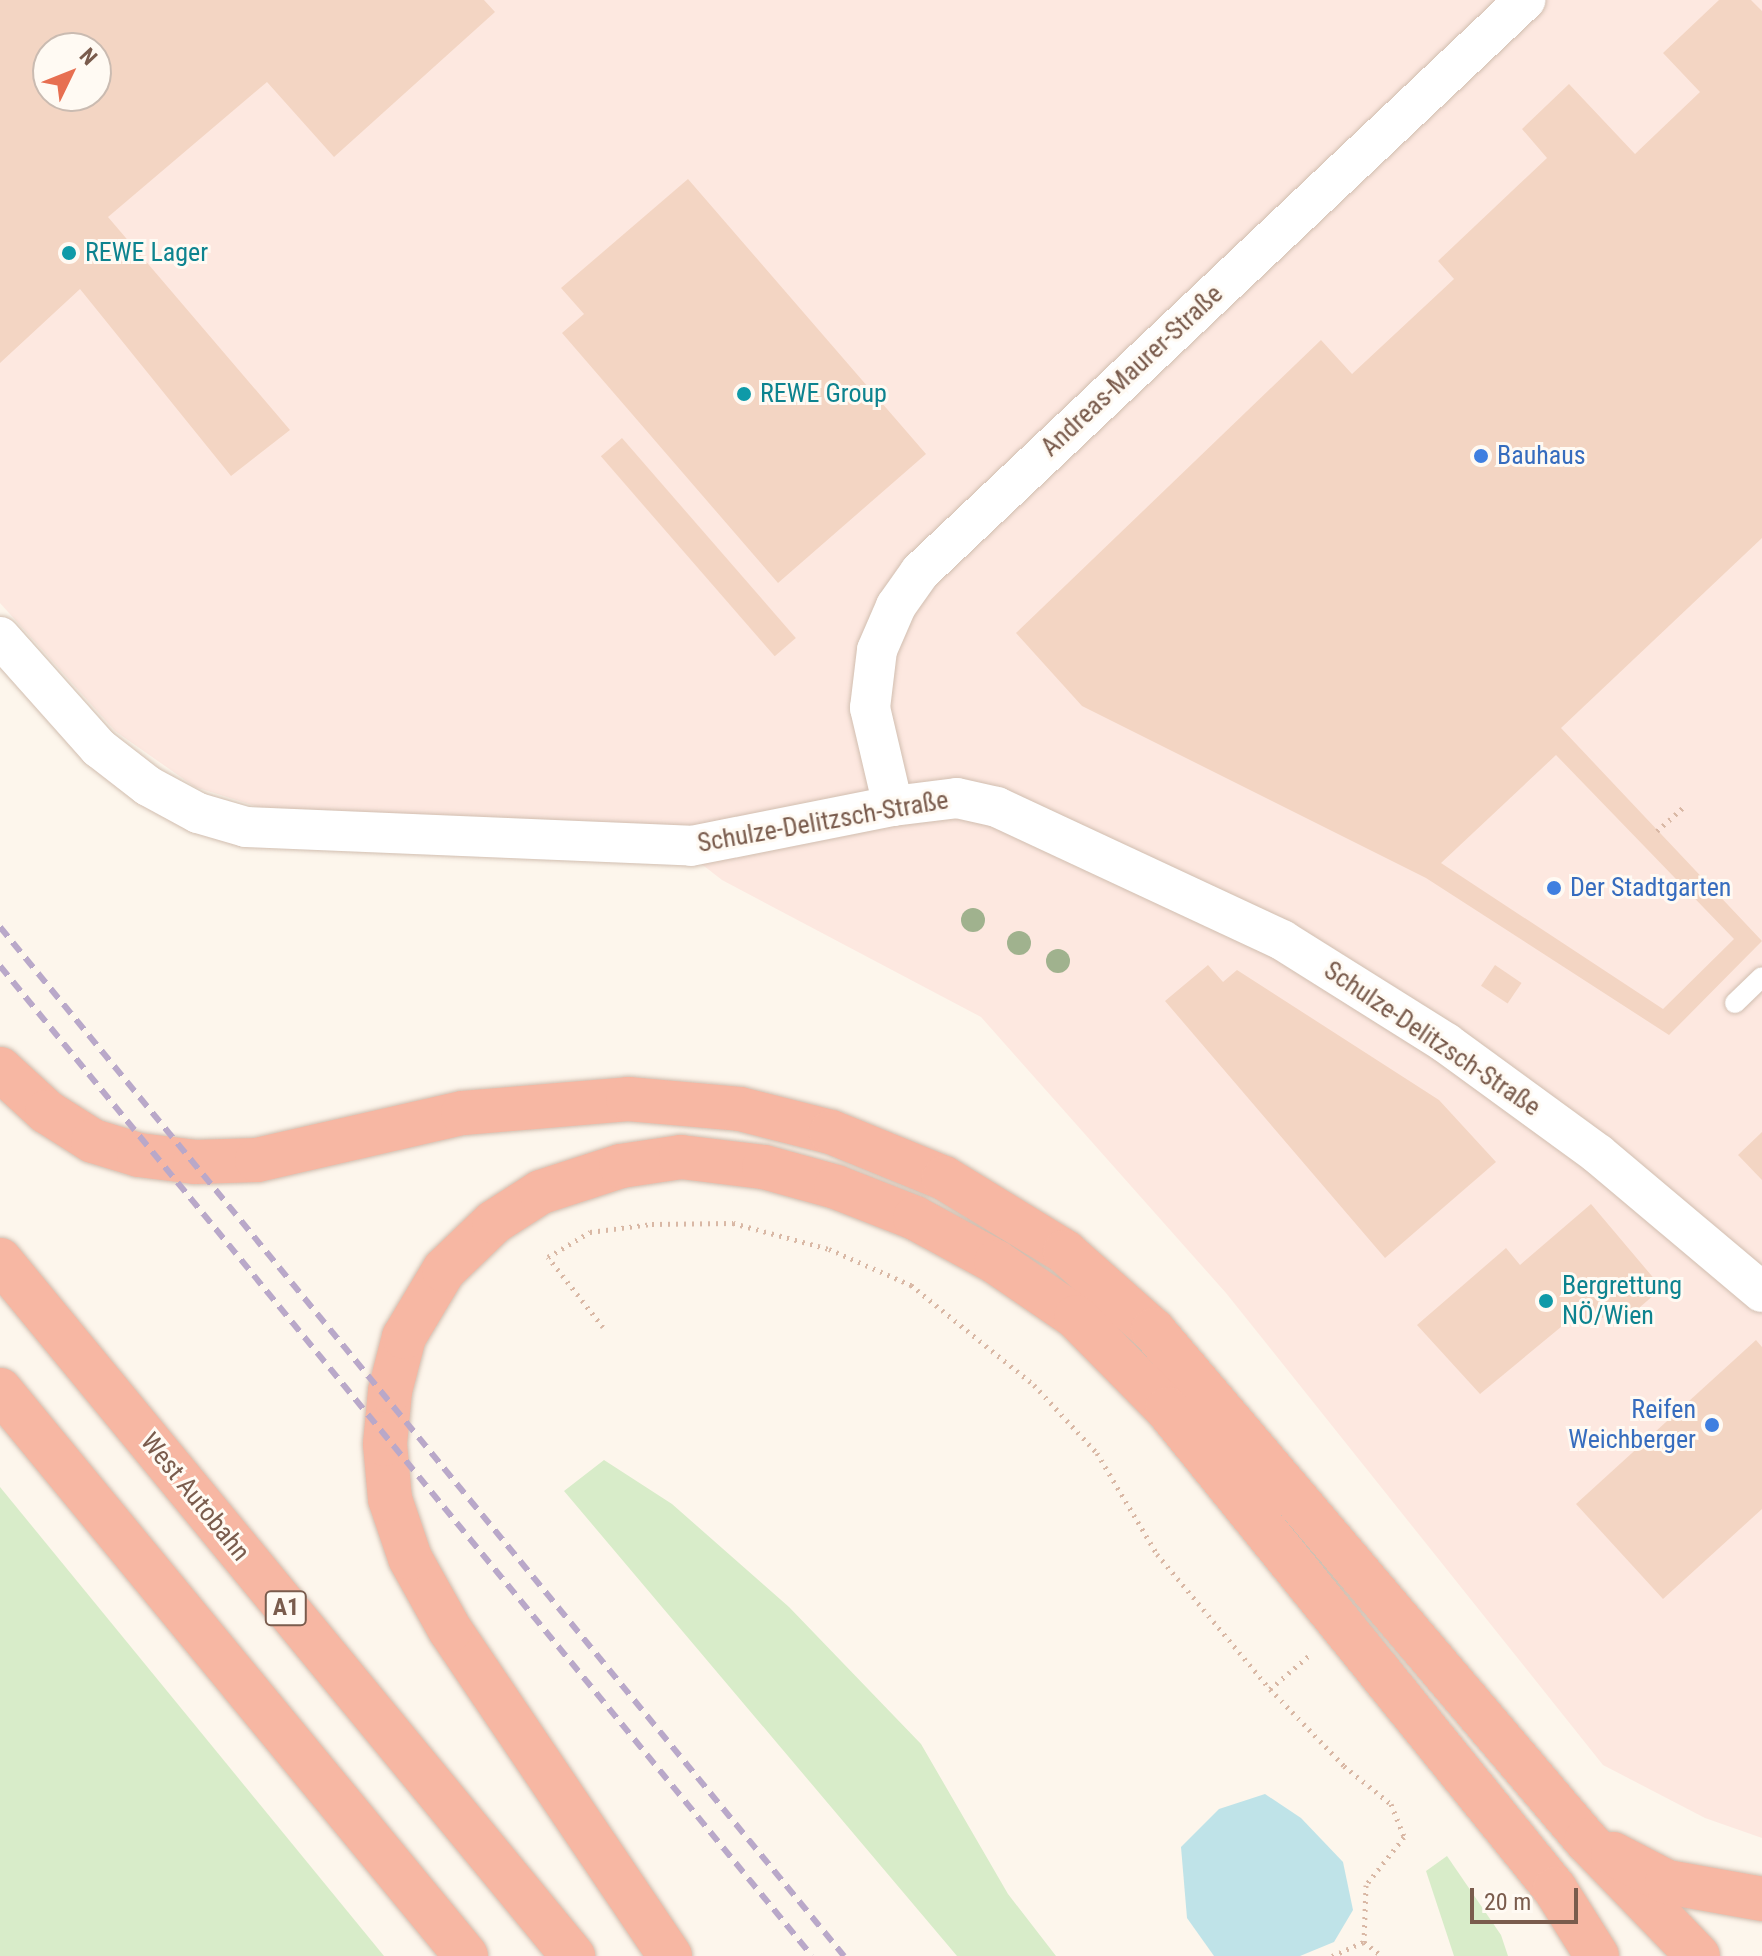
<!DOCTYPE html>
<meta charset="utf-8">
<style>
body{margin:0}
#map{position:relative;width:1762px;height:1956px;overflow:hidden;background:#fdf6ec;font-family:"Roboto Condensed",sans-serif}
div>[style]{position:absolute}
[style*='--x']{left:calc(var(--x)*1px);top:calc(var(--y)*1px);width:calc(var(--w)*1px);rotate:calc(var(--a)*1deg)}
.commercial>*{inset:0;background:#fde8e0}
.green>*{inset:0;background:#d8ecc9}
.water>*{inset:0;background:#bfe3e8}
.building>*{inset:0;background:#f3d5c3;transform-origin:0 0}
.path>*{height:5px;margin-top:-2.5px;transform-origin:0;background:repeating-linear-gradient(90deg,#d9b8a5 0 2px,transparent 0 8px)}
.roads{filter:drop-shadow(0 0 2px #d1beb0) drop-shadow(0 0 2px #d1beb0)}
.service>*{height:20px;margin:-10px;padding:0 10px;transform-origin:10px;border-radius:10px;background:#fff}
.minor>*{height:40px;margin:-20px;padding:0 20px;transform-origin:20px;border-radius:20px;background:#fff}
.motorway>*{height:44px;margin:-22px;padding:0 22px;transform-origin:22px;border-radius:22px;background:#f7b7a3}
.rail>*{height:6px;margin-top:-3px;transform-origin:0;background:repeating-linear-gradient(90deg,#b9a8c9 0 12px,transparent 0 20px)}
.trees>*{width:24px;height:24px;margin:-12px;border-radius:50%;background:#a0b28e}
.dots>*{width:22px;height:22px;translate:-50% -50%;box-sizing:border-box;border:4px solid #fffaf3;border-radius:50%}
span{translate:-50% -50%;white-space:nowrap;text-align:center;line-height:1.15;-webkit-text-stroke:6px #fffaf3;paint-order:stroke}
.shield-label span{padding:2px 6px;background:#fffaf3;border:2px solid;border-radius:6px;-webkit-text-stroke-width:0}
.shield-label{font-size:24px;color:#7a5c4d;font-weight:700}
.culture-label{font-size:26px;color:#0d838f}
.left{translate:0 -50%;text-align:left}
.street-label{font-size:26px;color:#7a5c4d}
.shop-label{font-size:26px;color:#366cbe}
.right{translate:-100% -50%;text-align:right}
.north{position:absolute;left:32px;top:32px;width:80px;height:80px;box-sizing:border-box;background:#fffaf3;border:2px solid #cabbb1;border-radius:50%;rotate:47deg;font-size:22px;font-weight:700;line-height:32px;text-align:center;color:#7a5c4d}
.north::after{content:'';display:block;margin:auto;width:28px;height:36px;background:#e76f51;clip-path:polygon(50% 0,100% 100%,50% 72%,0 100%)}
.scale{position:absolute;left:1470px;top:1888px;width:108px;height:36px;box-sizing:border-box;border:4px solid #7a5c4d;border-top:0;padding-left:10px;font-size:24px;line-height:28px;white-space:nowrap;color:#7a5c4d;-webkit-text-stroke:6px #fffaf3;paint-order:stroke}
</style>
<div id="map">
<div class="commercial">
<i style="clip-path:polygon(evenodd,0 0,1762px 0,1762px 1838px,1705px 1818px,1603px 1765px,1226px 1293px,981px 1017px,722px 880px,650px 824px,271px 811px,195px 787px,115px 731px,0 603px,0 0,48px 48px,96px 48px,96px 96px,48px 96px,48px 48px)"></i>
</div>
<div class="green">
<i style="clip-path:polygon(604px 1460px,672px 1504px,789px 1607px,921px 1744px,1008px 1894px,1056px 1956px,957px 1956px,564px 1491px)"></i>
<i style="clip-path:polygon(0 1487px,384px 1956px,0 1956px)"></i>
<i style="clip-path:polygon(1447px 1856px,1501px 1935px,1508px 1956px,1454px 1956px,1426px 1871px)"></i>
</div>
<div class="water">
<i style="clip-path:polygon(1265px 1794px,1301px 1818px,1343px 1862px,1353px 1910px,1334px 1942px,1300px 1956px,1214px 1956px,1187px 1918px,1181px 1847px,1219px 1809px)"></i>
</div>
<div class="building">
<i style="clip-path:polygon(evenodd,0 0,484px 0,495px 12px,334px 157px,267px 82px,108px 217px,290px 430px,231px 476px,80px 289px,0 363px,0 0,48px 48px,96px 48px,96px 96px,48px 96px,48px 48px)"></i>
<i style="clip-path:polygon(evenodd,1719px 0,1751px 0,1762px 11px,1762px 538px,1561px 728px,1762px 941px,1669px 1035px,1426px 878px,1082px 706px,1016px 633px,1321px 340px,1352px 374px,1454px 279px,1438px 261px,1547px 158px,1522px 129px,1569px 84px,1635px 154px,1700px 92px,1663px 53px,1719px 0,1556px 755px,1734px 939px,1663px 1009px,1441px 863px,1556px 755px)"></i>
<i style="clip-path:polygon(688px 179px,926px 454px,778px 583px,562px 333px,584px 314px,561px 288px)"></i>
<i style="left:622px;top:438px;width:265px;height:28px;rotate:49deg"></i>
<i style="clip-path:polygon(1208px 965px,1223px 982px,1237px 970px,1439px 1100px,1496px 1162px,1385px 1258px,1165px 1001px)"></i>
<i style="left:1495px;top:965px;width:32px;height:25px;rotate:34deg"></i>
<i style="clip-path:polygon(1762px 1132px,1762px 1180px,1738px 1155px)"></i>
<i style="clip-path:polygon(1591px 1204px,1662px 1288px,1632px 1314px,1567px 1322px,1480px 1394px,1417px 1325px,1506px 1248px,1520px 1265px)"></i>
<i style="clip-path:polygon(1756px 1340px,1762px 1347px,1762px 1509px,1663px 1599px,1576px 1504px)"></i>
</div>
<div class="path">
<i style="--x:1657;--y:831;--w:39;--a:-42"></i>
<i style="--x:603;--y:1327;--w:89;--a:-128.2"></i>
<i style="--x:548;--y:1257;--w:49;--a:-30.8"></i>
<i style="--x:590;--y:1232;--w:63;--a:-7.4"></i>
<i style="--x:652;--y:1224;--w:81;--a:-0.7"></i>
<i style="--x:733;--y:1223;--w:99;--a:15.2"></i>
<i style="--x:829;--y:1249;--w:90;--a:23.7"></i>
<i style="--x:911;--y:1285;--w:159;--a:39.1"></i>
<i style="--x:1034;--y:1385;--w:93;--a:47.2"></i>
<i style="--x:1097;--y:1453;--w:117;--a:59.3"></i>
<i style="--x:1157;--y:1554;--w:176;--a:50.1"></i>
<i style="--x:1270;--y:1689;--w:107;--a:46.1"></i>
<i style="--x:1344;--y:1766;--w:60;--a:39"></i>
<i style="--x:1391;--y:1804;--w:35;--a:68"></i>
<i style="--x:1404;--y:1837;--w:61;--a:128.4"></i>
<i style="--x:1366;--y:1885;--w:57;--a:92"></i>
<i style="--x:1364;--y:1942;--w:23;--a:38"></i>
<i style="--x:1270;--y:1689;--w:55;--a:-40.6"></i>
<i style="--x:1332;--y:1956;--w:35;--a:-24"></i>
</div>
<div class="roads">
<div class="service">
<i style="--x:1735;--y:1003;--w:37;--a:-44"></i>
</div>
<div class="minor">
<i style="--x:0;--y:637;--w:149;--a:48.3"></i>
<i style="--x:99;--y:748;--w:62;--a:37.8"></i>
<i style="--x:148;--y:786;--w:57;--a:28.4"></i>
<i style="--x:198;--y:813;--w:50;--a:16.3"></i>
<i style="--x:246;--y:827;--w:445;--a:2.4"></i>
<i style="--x:691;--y:846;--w:206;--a:-11.2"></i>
<i style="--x:893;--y:806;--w:64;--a:-7.1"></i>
<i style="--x:957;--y:798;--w:41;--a:12.7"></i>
<i style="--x:997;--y:807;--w:315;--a:25"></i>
<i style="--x:1282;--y:940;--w:194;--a:32.1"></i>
<i style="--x:1446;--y:1043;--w:188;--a:36.1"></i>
<i style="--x:1598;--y:1154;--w:214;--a:40.1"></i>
<i style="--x:893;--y:806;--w:101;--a:-103.2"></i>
<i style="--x:870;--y:708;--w:58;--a:-83.1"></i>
<i style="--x:877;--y:650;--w:48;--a:-66.6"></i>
<i style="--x:896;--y:606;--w:42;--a:-54.8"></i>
<i style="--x:920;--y:572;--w:833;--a:-43.39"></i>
</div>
<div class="motorway">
<i style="--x:0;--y:1069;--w:64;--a:42.5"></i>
<i style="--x:47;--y:1112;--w:54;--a:32.2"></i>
<i style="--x:93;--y:1141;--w:48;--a:16.9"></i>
<i style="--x:139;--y:1155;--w:56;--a:7.1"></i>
<i style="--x:195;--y:1162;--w:62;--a:-1.8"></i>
<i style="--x:257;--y:1160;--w:211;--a:-12.9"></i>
<i style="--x:463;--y:1113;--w:166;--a:-4.8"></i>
<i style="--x:628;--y:1099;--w:112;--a:5.1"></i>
<i style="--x:740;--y:1109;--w:94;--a:14.2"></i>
<i style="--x:831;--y:1132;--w:122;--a:22.2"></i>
<i style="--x:944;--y:1178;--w:142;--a:31.4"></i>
<i style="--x:1065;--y:1252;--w:118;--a:41.6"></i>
<i style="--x:1153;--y:1330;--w:669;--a:49.67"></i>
<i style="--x:1586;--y:1840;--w:161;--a:46"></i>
<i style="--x:0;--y:1260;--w:902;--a:50.54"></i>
<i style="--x:0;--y:1390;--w:733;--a:50.53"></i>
<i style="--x:1613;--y:1854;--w:61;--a:27.4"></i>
<i style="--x:1667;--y:1882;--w:97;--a:10.1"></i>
<i style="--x:670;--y:1956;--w:393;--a:-124"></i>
<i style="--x:450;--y:1630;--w:82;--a:-119.1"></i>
<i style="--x:410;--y:1558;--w:62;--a:-108.7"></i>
<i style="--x:390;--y:1499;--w:55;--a:-95.2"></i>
<i style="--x:385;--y:1444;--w:53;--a:-84.6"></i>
<i style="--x:390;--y:1391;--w:56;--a:-75.5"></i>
<i style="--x:404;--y:1337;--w:78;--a:-59.2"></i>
<i style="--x:444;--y:1270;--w:69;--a:-43.8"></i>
<i style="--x:494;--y:1222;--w:56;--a:-32.6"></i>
<i style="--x:541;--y:1192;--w:84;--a:-18"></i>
<i style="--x:621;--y:1166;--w:61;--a:-8.5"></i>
<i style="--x:681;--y:1157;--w:84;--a:6.9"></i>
<i style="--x:764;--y:1167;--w:75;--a:15.5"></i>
<i style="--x:836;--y:1187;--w:85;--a:21.4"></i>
<i style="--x:915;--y:1218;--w:92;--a:28.5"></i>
<i style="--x:996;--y:1262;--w:97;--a:34.5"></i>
<i style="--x:1076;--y:1317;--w:129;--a:45.3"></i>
<i style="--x:1167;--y:1409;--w:617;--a:51.05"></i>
<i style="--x:1555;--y:1889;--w:79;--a:57.9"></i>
</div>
</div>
<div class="rail">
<i style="--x:0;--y:927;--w:1331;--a:50.64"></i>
<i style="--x:0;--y:966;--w:1280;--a:50.64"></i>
</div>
<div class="trees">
<i style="left:973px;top:920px"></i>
<i style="left:1019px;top:943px"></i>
<i style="left:1058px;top:961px"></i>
</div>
<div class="dots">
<i style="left:69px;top:253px;background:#0f9aa8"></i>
<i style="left:744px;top:394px;background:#0f9aa8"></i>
<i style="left:1481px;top:456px;background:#3f7fe0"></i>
<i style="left:1554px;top:888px;background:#3f7fe0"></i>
<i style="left:1546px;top:1301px;background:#0f9aa8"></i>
<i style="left:1712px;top:1425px;background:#3f7fe0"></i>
</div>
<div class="shield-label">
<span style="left:286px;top:1608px">A1</span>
</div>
<div class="culture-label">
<span class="left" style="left:85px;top:253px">REWE Lager</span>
<span class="left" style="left:760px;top:394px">REWE Group</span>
<span class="left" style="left:1562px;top:1301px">Bergrettung<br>NÖ/Wien</span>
</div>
<div class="street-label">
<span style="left:1132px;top:371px;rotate:-43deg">Andreas-Maurer-Straße</span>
<span style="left:823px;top:822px;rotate:-10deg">Schulze-Delitzsch-Straße</span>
<span style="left:1432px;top:1039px;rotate:34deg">Schulze-Delitzsch-Straße</span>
<span style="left:195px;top:1497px;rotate:51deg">West Autobahn</span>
</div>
<div class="shop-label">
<span class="left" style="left:1497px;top:456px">Bauhaus</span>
<span class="left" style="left:1570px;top:888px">Der Stadtgarten</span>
<span class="right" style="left:1696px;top:1425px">Reifen<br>Weichberger</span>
</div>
<div class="north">N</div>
<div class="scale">20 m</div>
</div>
